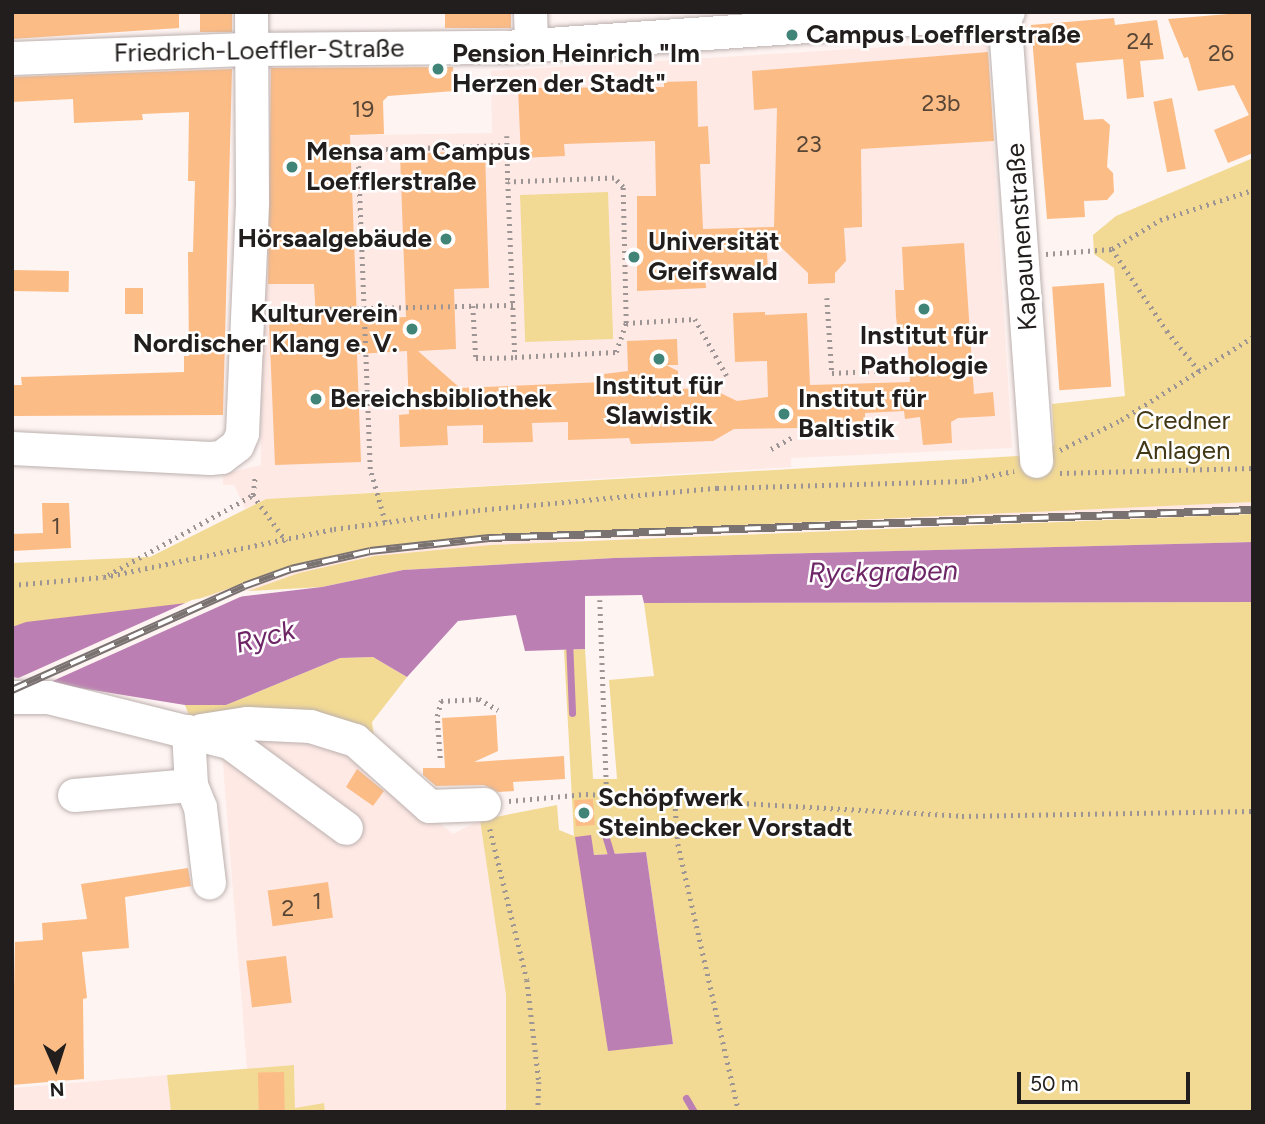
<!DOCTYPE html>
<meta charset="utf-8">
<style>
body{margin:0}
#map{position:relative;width:1265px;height:1124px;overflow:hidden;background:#fef4f2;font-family:Figtree,sans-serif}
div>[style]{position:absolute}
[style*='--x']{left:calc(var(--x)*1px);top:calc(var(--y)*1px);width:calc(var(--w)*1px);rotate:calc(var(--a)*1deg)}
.built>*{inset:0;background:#fee9e5}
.green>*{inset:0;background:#f2d994;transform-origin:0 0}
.water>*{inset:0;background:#bc7fb3}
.pier>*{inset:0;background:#fef4f2}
.stream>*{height:7px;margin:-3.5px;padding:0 3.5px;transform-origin:3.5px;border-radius:3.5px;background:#bc7fb3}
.building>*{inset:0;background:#fcbc86;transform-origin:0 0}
.path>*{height:4.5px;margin-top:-2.25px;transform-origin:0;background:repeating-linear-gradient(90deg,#9c9593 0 2px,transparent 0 7px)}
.roads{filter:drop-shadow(0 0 2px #bcb1af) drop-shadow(0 0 2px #bcb1af)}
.minor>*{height:33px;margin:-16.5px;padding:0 16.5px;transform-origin:16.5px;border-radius:16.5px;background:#fff}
.rail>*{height:8px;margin-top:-4px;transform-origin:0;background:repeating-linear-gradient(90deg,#fff 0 16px,#797271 0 32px);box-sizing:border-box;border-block:2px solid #797271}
.dots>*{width:19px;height:19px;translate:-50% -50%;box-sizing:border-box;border:4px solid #fff;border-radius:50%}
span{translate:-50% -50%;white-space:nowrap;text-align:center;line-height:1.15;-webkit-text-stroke:5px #fff;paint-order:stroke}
.number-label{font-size:23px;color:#584637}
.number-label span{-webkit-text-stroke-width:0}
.poi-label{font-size:26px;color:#221e1d;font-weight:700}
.left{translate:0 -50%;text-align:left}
.right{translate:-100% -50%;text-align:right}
.street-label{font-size:26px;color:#221e1d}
.park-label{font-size:26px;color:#433816}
.water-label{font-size:28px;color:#6d2566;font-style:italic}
.frame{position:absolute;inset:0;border:14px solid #221e1d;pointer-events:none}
.north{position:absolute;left:21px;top:1033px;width:70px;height:70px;-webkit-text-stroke:5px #fff;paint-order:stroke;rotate:177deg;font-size:19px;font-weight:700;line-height:28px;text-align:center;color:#221e1d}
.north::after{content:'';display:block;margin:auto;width:24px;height:32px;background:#221e1d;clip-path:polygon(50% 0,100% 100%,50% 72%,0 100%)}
.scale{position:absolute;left:1017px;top:1072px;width:173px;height:32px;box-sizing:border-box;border:4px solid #221e1d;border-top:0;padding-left:9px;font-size:21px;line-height:24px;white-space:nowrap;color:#221e1d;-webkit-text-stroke:5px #fff;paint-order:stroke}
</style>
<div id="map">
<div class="built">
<i style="clip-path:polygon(987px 41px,1012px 448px,791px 458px,791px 467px,266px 499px,245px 509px,234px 485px,223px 485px,223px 474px,261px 465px,261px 310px,269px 201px,266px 64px,317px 64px,317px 136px,492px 133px,491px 71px)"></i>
<i style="clip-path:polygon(1253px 502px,1253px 514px,589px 539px,248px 591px,39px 684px,19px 682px,241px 581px,373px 548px,560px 531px)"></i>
<i style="clip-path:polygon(evenodd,233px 730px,333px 738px,453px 834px,480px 820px,506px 995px,506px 1112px,325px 1112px,324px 1103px,295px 1109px,294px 1065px,247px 1069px,222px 751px,233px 730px,358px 770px,385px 789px,373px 806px,346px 787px,358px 770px,233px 730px,328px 882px,333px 918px,273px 926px,269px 891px,328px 882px,233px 730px,286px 956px,292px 1003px,253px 1008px,247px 962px,286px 956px)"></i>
<i style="clip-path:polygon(167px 1075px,171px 1112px,12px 1112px,12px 1088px)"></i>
</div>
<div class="green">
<i style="clip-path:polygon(1253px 158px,1253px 502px,478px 537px,373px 548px,296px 565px,179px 606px,12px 627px,12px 563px,150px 557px,266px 499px,1019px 456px,1046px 448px,1054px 445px,1052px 404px,1125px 396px,1114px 268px,1094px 254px,1093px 235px,1116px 216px)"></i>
<i style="left:608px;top:192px;width:147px;height:88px;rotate:88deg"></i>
<i style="clip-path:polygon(1253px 514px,1253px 542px,614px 558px,403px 570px,322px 587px,248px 591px,299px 573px,374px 556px,491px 545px)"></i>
<i style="clip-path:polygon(evenodd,1253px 602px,1253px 1112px,506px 1112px,506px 995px,480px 820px,557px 805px,559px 830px,574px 836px,564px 650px,585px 649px,593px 779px,617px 779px,609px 680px,654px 676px,644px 603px,1253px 602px,590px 836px,594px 855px,646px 852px,673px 1044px,608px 1050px,590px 836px)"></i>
<i style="clip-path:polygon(373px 657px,407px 677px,372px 722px,374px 736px,193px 725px,185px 705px,226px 705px,340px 658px)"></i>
<i style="clip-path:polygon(294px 1065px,295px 1108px,324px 1103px,325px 1112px,171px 1112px,167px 1075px)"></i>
</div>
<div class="water">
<i style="clip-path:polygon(1253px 542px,1253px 602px,644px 603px,642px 595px,585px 596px,585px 649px,525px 651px,516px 615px,458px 621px,407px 677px,373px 657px,340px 658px,226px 705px,185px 705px,12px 677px,12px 627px,26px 622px,322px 587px,403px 570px,614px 558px)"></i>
<i style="clip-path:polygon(591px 835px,594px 855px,646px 852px,673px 1044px,608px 1051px,575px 837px)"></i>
</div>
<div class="pier">
<i style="clip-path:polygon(247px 590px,249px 593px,46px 684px,14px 680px,192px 600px)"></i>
</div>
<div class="stream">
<i style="--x:569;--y:640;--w:73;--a:87.6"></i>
<i style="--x:602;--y:825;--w:30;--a:73"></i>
<i style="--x:686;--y:1098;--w:16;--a:60"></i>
</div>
<div class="building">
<i style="clip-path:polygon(12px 12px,179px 12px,179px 28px,12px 39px)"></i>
<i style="left:200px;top:12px;width:32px;height:20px"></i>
<i style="left:445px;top:12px;width:66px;height:16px"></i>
<i style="clip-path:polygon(1253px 12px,1253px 153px,1228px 163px,1214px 130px,1249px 115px,1234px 85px,1198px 91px,1188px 57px,1184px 58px,1168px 19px)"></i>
<i style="clip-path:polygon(1114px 18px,1115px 25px,1157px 20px,1164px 59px,1140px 61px,1144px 97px,1127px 99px,1123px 59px,1076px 63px,1084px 120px,1103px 119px,1110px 125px,1107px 167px,1113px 173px,1114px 192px,1107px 200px,1084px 201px,1085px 217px,1047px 219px,1031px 25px)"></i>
<i style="clip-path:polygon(988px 52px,994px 141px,861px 149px,862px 227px,844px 228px,846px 261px,835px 273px,835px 283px,808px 284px,808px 273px,766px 233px,768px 271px,705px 277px,706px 288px,637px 291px,637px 196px,656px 196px,655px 141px,564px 144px,565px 156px,521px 158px,518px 88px,664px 87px,664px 82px,697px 81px,698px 127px,708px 126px,710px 164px,700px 164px,703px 229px,774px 227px,777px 108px,754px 110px,752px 71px)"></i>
<i style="clip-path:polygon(453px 67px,454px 91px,388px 96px,383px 101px,384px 134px,350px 135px,357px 319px,406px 317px,400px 154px,485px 151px,489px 288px,454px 289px,456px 349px,418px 351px,460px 388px,605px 382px,604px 374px,628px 371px,627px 341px,677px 339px,678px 365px,666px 365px,678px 371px,678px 389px,710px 388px,737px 401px,768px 397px,767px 361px,735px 362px,733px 313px,765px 312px,765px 315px,807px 313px,810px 385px,910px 382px,907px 331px,898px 332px,896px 317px,895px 290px,904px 290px,902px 247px,964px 243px,974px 394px,993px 392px,995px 416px,958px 418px,951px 422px,952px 443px,923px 445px,920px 417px,905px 419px,904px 411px,865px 413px,865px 421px,806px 424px,806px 428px,734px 429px,713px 441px,631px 444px,629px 438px,568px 440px,568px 422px,532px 423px,533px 442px,483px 443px,483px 425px,447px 426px,448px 445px,400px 447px,399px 415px,409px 414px,407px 351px,357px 354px,361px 462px,275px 465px,269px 321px,316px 320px,314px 284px,268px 284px,271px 68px)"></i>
<i style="clip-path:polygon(232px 69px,223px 415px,12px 416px,12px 385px,22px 385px,21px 377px,184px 372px,184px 356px,189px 356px,188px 252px,193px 252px,195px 181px,188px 181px,189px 112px,142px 114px,143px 120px,74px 123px,73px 99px,12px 102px,12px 77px)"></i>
<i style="left:1172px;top:98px;width:72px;height:19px;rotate:79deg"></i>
<i style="left:12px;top:270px;width:57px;height:21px;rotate:1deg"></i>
<i style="left:1104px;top:283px;width:104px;height:52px;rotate:86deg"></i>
<i style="left:143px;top:288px;width:26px;height:18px;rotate:90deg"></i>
<i style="clip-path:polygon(42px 503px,69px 503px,71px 548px,12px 551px,12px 534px,43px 533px)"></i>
<i style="clip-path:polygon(496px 715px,498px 751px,474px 762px,564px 756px,565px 779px,513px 782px,514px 791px,498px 792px,484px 785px,436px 786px,423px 775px,423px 768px,445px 768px,442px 718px)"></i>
<i style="clip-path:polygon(357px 769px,384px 791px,373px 806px,346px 787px)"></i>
<i style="left:593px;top:799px;width:26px;height:19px;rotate:86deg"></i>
<i style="clip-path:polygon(188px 868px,191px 886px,125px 897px,129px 948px,82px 952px,87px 998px,83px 999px,84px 1079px,12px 1085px,15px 942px,43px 940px,42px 923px,87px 919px,81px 884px)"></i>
<i style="left:328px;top:882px;width:36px;height:61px;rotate:82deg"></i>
<i style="left:286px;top:956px;width:47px;height:40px;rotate:83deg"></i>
<i style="left:284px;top:1072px;width:40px;height:26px;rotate:89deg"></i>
</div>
<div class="path">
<i style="--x:507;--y:136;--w:46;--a:88.8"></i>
<i style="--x:508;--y:182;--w:175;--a:87.7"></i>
<i style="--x:515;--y:357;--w:101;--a:-2.8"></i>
<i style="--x:616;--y:352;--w:31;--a:-71"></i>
<i style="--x:626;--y:323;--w:136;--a:-91.3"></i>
<i style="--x:623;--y:187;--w:13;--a:-135"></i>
<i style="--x:614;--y:178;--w:106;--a:177.8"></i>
<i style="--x:1112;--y:249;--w:99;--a:56.1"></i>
<i style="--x:1167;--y:331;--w:54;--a:51"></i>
<i style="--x:1046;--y:254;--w:66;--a:-4.3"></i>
<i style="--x:1112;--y:249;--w:56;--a:-31.1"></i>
<i style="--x:1160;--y:220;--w:98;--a:-17.9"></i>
<i style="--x:827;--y:298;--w:75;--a:86.2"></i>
<i style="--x:832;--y:373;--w:61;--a:-2.8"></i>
<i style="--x:473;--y:306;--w:52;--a:86.7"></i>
<i style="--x:476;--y:358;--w:39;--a:-1"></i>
<i style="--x:273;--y:310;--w:240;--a:-1.2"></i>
<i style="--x:626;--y:323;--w:69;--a:-3.3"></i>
<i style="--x:695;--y:319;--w:65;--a:60.7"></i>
<i style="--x:771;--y:449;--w:26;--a:-29"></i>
<i style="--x:1060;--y:450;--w:68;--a:-26.2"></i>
<i style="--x:1121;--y:420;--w:156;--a:-32.2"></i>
<i style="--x:1060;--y:473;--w:193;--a:-1.5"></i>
<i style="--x:253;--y:495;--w:57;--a:54.3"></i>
<i style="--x:385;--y:522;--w:55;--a:-105.8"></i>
<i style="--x:370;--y:469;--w:319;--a:-92.2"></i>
<i style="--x:358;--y:150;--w:149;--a:-1.9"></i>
<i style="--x:108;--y:575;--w:166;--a:-28.9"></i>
<i style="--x:253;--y:495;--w:20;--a:-84"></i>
<i style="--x:12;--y:585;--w:92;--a:-5"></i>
<i style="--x:104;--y:577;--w:235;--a:-11.8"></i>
<i style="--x:334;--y:529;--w:145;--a:-7.5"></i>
<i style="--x:478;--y:510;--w:240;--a:-5.3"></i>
<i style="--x:717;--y:488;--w:248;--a:-1.6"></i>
<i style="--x:965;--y:481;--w:50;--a:-11.5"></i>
<i style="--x:600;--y:600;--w:196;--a:88"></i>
<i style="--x:440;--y:758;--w:42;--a:-94.1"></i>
<i style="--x:437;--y:716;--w:16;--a:-75"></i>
<i style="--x:441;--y:701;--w:38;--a:-3"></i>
<i style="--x:479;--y:699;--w:22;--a:30"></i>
<i style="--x:509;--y:801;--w:77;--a:-5.2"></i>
<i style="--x:586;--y:794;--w:377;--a:3.3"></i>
<i style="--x:962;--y:816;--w:291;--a:-1"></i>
<i style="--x:675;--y:802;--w:42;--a:85.9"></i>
<i style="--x:678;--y:844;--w:275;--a:77.2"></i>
<i style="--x:490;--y:829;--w:155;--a:76.2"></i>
<i style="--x:527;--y:980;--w:103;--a:83.3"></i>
<i style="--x:539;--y:1082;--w:30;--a:92"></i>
</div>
<div class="roads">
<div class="minor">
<i style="--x:530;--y:12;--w:33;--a:88"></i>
<i style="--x:1004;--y:12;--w:450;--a:85.9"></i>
<i style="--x:12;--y:58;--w:239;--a:-2.2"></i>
<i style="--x:251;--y:49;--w:254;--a:-0.5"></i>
<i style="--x:505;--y:47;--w:504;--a:-3.98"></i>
<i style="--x:12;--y:448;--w:198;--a:2.9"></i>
<i style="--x:210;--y:458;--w:11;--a:-5"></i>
<i style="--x:221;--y:457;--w:20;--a:-37"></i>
<i style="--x:237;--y:445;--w:13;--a:-67"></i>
<i style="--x:242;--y:433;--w:232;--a:-87.5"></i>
<i style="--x:252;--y:201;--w:189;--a:-90.3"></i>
<i style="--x:12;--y:697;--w:36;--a:0"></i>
<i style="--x:48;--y:697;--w:187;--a:14"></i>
<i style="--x:229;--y:742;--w:145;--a:36.3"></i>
<i style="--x:201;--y:730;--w:47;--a:-8.7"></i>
<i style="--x:247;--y:723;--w:63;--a:2.7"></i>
<i style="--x:310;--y:726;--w:47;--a:17.3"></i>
<i style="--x:355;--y:740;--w:99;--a:41.7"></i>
<i style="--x:429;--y:806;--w:55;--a:-2.1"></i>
<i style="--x:191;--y:785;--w:24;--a:68"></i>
<i style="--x:200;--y:807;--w:76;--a:83.2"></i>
<i style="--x:74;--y:795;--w:117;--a:-4.9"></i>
<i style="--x:191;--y:785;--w:54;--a:-93.2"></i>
</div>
</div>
<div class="rail">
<i style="--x:12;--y:690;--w:254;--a:-24.1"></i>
<i style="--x:244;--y:586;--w:50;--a:-19.9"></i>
<i style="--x:291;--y:569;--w:81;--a:-12.8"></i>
<i style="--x:370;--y:551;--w:120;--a:-6.2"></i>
<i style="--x:489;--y:538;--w:765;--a:-2.1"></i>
</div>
<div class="dots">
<i style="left:792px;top:35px;background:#408478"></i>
<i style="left:438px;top:69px;background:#408478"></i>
<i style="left:292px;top:167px;background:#408478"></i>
<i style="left:446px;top:239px;background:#408478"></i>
<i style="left:634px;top:257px;background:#408478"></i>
<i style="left:924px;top:309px;background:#408478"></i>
<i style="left:412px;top:329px;background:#408478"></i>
<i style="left:659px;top:359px;background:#408478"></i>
<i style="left:316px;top:399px;background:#408478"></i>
<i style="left:784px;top:414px;background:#408478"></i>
<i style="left:584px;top:813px;background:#408478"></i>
</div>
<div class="number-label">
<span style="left:1140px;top:41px">24</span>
<span style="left:1221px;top:53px">26</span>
<span style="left:941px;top:103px">23b</span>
<span style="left:363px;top:109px">19</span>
<span style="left:809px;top:144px">23</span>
<span style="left:56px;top:526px">1</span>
<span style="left:317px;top:901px">1</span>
<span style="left:288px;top:908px">2</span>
</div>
<div class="poi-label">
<span class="left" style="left:806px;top:35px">Campus Loefflerstraße</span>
<span class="left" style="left:452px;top:69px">Pension Heinrich "Im<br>Herzen der Stadt"</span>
<span class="left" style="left:306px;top:167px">Mensa am Campus<br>Loefflerstraße</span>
<span class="right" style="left:432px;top:239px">Hörsaalgebäude</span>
<span class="left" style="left:648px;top:257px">Universität<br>Greifswald</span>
<span class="right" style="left:398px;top:329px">Kulturverein<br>Nordischer Klang e. V.</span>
<span style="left:924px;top:351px">Institut für<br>Pathologie</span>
<span style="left:659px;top:401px">Institut für<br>Slawistik</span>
<span class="left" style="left:330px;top:399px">Bereichsbibliothek</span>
<span class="left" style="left:798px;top:414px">Institut für<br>Baltistik</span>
<span class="left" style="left:598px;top:813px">Schöpfwerk<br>Steinbecker Vorstadt</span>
</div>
<div class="street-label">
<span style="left:259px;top:51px;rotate:-1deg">Friedrich-Loeffler-Straße</span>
<span style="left:1022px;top:237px;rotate:-94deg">Kapaunenstraße</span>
</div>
<div class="park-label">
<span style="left:1183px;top:436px">Credner<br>Anlagen</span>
</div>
<div class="water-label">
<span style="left:883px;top:571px;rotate:-1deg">Ryckgraben</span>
<span style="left:265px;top:636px;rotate:-14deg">Ryck</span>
</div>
<div class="frame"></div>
<div class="north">N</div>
<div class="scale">50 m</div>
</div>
